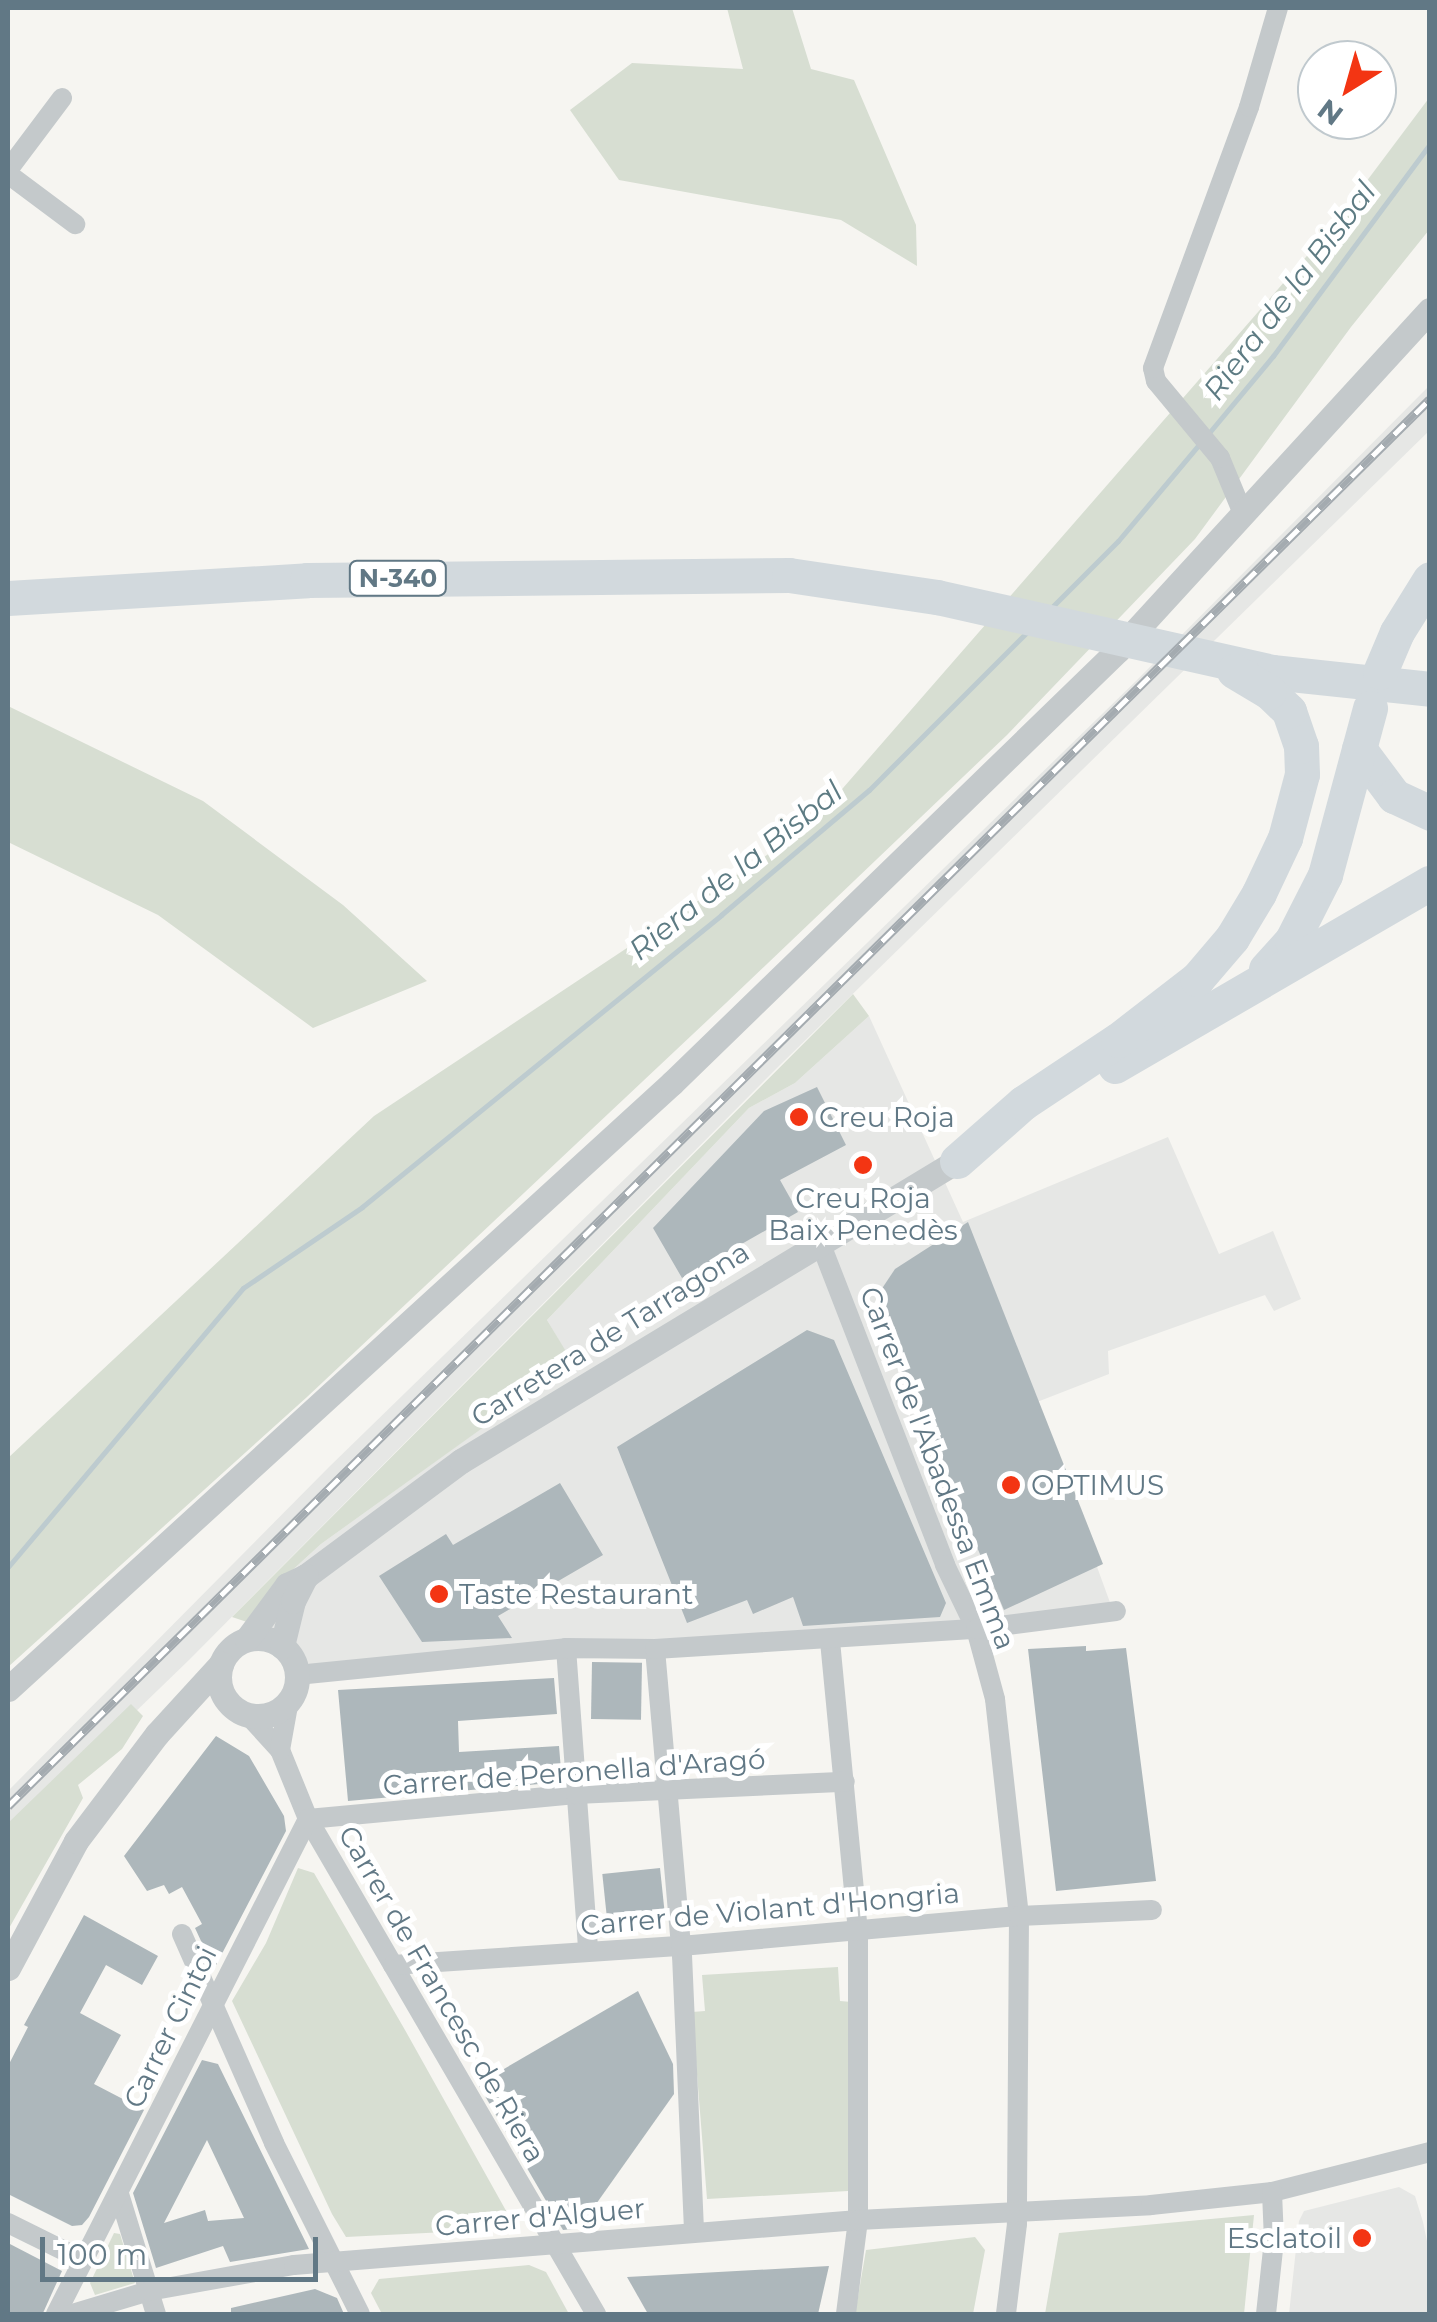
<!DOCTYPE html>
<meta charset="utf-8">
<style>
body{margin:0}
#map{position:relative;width:1437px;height:2322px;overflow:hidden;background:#f6f5f1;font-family:Montserrat,sans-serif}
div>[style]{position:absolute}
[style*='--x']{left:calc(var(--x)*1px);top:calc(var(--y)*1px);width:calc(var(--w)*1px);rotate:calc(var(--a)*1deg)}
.built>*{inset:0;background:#e6e7e5}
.green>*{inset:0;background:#d7ded2}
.stream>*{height:5px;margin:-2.5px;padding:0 2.5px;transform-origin:2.5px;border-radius:2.5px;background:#bdcbcf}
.building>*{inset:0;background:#adb7bb;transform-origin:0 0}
.minor>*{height:20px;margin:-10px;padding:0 10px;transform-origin:10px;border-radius:10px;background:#c4c9cb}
.tertiary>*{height:25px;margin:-12.5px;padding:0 12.5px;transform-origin:12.5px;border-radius:12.5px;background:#c4c9cb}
.tertiary>.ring{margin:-12.5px;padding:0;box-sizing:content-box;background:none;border:25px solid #c4c9cb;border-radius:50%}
.trunk>*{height:35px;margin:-17.5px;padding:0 17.5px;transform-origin:17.5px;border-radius:17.5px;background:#d2d9dd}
.rail>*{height:9px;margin-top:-4.5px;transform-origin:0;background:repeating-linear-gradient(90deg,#fff 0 15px,#a4abb0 0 30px);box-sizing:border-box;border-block:2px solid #a4abb0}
.dots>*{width:28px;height:28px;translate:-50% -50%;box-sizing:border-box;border:5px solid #fff;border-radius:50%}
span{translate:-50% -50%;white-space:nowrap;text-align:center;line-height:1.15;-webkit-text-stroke:10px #fff;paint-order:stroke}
.shield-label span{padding:2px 8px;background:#fff;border:2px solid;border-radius:8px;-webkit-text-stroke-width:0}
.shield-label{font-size:25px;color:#617885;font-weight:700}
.poi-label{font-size:28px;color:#617885}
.left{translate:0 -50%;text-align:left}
.right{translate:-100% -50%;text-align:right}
.street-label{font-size:28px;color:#617885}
.water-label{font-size:30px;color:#5d7b83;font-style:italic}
.frame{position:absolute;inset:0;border:10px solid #617885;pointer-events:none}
.north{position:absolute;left:1297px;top:40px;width:100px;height:100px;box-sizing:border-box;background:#fff;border:2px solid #c0c9ce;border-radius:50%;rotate:217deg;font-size:28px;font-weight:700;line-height:40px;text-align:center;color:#617885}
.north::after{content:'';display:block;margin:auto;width:35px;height:45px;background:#f33513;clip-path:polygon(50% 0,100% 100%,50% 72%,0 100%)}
.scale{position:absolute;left:40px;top:2237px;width:278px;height:45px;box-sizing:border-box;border:5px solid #617885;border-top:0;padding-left:12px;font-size:30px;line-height:35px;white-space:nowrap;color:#617885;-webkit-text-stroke:8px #fff;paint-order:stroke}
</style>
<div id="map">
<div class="built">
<i style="clip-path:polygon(1429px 386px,1429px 431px,780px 1065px,189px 1660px,8px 1835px,8px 1791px,329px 1467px,1137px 680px)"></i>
<i style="clip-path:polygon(869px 1016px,963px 1222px,1168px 1137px,1219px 1254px,1273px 1231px,1301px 1299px,1274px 1311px,1265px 1295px,1108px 1351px,1109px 1374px,1037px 1402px,1116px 1619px,625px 1657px,325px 1668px,306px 1663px,276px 1631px,250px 1623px,275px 1586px,321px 1544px,572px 1363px,547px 1320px,749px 1108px,795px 1083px)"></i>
<i style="clip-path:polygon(1399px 2187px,1415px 2196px,1423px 2222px,1429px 2251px,1429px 2314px,1289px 2314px,1299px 2221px,1304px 2211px)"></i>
</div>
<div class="green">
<i style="clip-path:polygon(727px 8px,792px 8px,811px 69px,854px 80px,916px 225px,917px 266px,841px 220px,619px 180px,570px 110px,632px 63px,743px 69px)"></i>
<i style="clip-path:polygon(1429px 98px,1429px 230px,1351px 327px,1195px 539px,1007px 735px,726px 1003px,307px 1397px,8px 1667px,8px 1458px,374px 1116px,809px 827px,1333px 226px)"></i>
<i style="clip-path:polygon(8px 706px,203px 801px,343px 905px,427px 981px,313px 1028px,158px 915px,8px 842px)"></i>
<i style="clip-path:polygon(853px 994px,869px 1016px,795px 1083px,749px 1108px,547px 1320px,573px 1363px,321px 1544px,275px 1586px,250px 1623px,232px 1617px)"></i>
<i style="clip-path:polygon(131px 1704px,143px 1716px,122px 1749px,78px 1785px,83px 1798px,8px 1930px,8px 1823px)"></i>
<i style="clip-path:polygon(298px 1868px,314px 1873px,405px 2030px,509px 2216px,506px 2229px,346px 2237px,332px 2214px,232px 2001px,266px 1943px)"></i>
<i style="clip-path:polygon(838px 1967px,840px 2001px,852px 2002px,848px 2191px,707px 2199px,692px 2012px,705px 2011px,702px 1975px)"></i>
<i style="clip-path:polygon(1254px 2215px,1244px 2314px,1045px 2314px,1059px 2233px)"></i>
<i style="clip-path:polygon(114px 2233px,120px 2234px,135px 2283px,95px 2295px,90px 2283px)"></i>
<i style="clip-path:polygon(975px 2237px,985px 2250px,973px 2314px,855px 2314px,866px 2250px)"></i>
<i style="clip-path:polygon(529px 2265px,546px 2272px,569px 2314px,382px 2314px,371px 2293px,379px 2279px)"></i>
</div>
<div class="stream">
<i style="--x:1208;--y:434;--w:102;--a:-50.2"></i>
<i style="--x:1273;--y:356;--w:264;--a:-53.5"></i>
<i style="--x:1051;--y:608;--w:95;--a:-45"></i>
<i style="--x:1118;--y:541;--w:129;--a:-50"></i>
<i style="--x:8;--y:1567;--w:365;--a:-49.9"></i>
<i style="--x:243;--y:1288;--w:144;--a:-34.2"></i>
<i style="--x:362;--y:1207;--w:463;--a:-39.1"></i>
<i style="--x:721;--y:915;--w:194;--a:-40.2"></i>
<i style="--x:869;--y:790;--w:226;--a:-45"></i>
</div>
<div class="building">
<i style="clip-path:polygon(817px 1087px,846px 1145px,780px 1180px,798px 1212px,682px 1278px,653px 1228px,764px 1111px)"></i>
<i style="clip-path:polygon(968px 1222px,1103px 1564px,1004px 1610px,878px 1317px,881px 1290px,895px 1269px)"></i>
<i style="clip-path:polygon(807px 1330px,834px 1340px,946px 1603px,940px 1617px,803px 1626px,793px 1597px,753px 1614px,747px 1600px,687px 1623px,617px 1447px)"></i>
<i style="clip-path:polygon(560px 1483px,603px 1555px,498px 1616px,512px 1638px,422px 1642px,379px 1576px,446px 1534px,453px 1545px)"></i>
<i style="clip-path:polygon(1086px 1646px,1086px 1651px,1126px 1648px,1156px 1881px,1056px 1891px,1028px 1649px)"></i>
<i style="left:592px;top:1662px;width:50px;height:57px;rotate:1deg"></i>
<i style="clip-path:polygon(554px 1678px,557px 1714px,458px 1721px,459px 1752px,559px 1746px,562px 1782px,348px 1801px,338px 1690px)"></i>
<i style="clip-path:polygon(216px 1736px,249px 1756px,284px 1816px,286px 1831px,214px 1969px,195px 1928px,202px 1924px,182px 1887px,169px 1894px,164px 1885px,147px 1891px,124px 1856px)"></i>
<i style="left:660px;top:1868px;width:51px;height:58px;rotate:84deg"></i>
<i style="clip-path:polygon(84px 1915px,158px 1956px,142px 1985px,106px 1965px,80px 2013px,121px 2035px,94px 2084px,144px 2110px,89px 2217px,82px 2225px,72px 2226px,8px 2194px,8px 2066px,28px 2027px,24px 2025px)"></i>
<i style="clip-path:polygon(638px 1991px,673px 2064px,674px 2094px,589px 2214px,573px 2229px,563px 2230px,478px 2084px)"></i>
<i style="clip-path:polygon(evenodd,202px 2060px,218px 2064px,309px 2249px,230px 2262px,223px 2246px,156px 2268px,133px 2193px,202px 2060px,207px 2140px,244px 2218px,208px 2221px,205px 2210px,164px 2223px,207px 2140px)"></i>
<i style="clip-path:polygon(8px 2243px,62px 2271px,43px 2313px,8px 2314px)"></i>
<i style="clip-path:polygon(829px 2266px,818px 2314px,648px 2314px,627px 2277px)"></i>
<i style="clip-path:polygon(315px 2289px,337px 2298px,344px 2314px,231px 2314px,231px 2308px)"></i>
</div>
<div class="minor">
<i style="--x:8;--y:170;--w:90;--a:-53.1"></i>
<i style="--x:8;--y:174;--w:84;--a:36.7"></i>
<i style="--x:1244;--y:516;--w:63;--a:-112.5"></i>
<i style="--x:1220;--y:458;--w:100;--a:-129.7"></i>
<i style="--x:1156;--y:381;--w:13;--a:-103"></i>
<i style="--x:1153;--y:368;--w:278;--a:-69.8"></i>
<i style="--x:1249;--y:107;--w:103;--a:-73.7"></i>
<i style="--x:820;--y:1242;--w:346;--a:68.8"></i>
<i style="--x:945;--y:1565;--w:71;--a:64.2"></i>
<i style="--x:976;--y:1629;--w:73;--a:74.8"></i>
<i style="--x:995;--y:1699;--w:218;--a:83.7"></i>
<i style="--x:1019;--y:1916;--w:308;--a:90.4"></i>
<i style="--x:1017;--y:2224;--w:91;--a:97"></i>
<i style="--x:830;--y:1641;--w:290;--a:84.5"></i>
<i style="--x:858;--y:1930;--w:290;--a:90"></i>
<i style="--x:858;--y:2220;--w:95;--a:97.3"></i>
<i style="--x:566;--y:1648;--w:304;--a:85.8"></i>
<i style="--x:655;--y:1649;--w:307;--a:85"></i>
<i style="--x:682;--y:1955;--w:277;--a:87.5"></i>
<i style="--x:297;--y:1675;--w:270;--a:-5.7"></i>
<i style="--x:566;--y:1648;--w:89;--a:0.6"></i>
<i style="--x:655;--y:1649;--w:322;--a:-3.6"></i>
<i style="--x:976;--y:1629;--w:141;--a:-7.3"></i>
<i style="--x:247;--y:1714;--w:49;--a:47.5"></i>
<i style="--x:280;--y:1750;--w:74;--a:67.9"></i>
<i style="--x:308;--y:1819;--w:573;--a:59.81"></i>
<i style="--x:280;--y:1750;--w:51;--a:-79.8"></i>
<i style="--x:182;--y:1934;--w:228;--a:66.2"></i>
<i style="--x:274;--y:2143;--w:191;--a:63.3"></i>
<i style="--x:393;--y:1965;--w:289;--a:-3.8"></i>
<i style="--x:681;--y:1946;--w:339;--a:-5.1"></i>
<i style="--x:1019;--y:1916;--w:133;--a:-2.6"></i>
<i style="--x:119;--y:2194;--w:126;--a:72.9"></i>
<i style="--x:8;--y:2223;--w:81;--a:26.3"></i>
<i style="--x:56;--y:2314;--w:555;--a:-63.02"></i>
<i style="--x:308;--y:1819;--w:269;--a:-5.3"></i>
<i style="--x:576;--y:1794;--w:269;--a:-2.6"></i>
<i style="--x:72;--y:2314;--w:80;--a:-16.6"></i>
<i style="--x:149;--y:2291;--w:147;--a:-10.2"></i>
<i style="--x:294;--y:2265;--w:566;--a:-4.56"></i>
<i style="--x:858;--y:2220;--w:293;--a:-2.9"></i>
<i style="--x:1151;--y:2205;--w:122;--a:-6.1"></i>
<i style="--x:1272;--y:2192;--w:163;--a:-14.2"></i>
<i style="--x:1266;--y:2314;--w:74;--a:-83.8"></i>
<i style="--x:1274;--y:2240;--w:48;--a:-92.4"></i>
</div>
<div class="tertiary">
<i class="ring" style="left:219px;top:1638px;width:53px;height:53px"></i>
<i style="--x:247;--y:1639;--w:67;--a:-53.5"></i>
<i style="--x:287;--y:1585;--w:21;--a:-25"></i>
<i style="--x:306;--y:1576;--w:193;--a:-36.6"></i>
<i style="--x:461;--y:1461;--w:580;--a:-31.17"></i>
<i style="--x:282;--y:1646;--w:46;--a:-76.3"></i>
<i style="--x:293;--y:1601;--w:28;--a:-63"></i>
<i style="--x:8;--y:1689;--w:899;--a:-42.39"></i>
<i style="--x:672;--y:1083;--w:622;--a:-44.15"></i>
<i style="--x:1118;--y:650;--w:461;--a:-47.5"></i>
<i style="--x:8;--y:1968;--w:144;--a:-61.8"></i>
<i style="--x:76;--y:1841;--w:134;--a:-52.9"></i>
<i style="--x:157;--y:1734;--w:95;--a:-47.6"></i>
</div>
<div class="trunk">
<i style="--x:8;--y:598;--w:300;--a:-3.4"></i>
<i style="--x:307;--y:580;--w:482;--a:-0.6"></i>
<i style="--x:789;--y:575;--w:150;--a:8.5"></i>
<i style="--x:937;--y:597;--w:343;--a:12.6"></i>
<i style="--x:1272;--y:672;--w:159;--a:6.1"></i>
<i style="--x:1380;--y:672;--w:43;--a:-67"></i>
<i style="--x:1397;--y:632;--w:62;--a:-58.1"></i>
<i style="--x:1359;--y:749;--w:59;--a:53.3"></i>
<i style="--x:1394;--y:796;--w:40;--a:25"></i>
<i style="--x:1266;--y:969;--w:39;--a:-48"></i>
<i style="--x:1292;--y:940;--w:73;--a:-63.1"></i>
<i style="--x:1325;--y:875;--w:173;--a:-74.9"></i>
<i style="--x:1115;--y:1066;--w:364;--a:-30.2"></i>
<i style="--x:957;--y:1161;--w:88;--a:-41.3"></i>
<i style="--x:1023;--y:1103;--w:114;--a:-33.6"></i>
<i style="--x:1118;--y:1040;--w:100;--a:-37.7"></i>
<i style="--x:1197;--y:979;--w:54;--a:-49.5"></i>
<i style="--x:1232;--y:938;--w:52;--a:-59"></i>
<i style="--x:1259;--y:893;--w:61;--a:-64.7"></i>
<i style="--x:1285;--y:838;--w:66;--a:-75.1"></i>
<i style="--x:1302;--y:774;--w:28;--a:-92"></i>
<i style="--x:1301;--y:746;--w:37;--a:-109"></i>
<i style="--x:1289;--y:711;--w:28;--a:-136"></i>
<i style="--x:1269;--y:692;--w:41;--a:-149"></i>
</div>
<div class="rail">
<i style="--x:8;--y:1806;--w:2000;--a:-44.7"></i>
</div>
<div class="dots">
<i style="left:799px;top:1117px;background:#f33513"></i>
<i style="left:863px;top:1165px;background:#f33513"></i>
<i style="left:1011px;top:1485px;background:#f33513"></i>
<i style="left:439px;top:1594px;background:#f33513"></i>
<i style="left:1362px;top:2238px;background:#f33513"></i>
</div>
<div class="shield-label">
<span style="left:398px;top:578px">N-340</span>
</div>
<div class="poi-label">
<span class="left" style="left:819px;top:1117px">Creu Roja</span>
<span style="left:863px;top:1214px">Creu Roja<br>Baix Penedès</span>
<span class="left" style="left:1031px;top:1485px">OPTIMUS</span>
<span class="left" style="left:459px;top:1594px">Taste Restaurant</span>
<span class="right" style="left:1342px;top:2238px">Esclatoil</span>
</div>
<div class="street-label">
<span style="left:610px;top:1334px;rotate:-32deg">Carretera de Tarragona</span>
<span style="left:938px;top:1468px;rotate:69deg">Carrer de l'Abadessa Emma</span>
<span style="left:574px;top:1772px;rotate:-4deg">Carrer de Peronella d'Aragó</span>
<span style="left:770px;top:1909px;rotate:-5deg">Carrer de Violant d'Hongria</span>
<span style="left:442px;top:1994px;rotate:60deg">Carrer de Francesc de Riera</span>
<span style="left:170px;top:2027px;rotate:-64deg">Carrer Cintoi</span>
<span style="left:540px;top:2217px;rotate:-5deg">Carrer d'Alguer</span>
</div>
<div class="water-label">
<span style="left:1290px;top:291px;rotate:-53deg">Riera de la Bisbal</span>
<span style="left:736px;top:871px;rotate:-39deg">Riera de la Bisbal</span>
</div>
<div class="frame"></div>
<div class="north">N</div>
<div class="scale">100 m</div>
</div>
